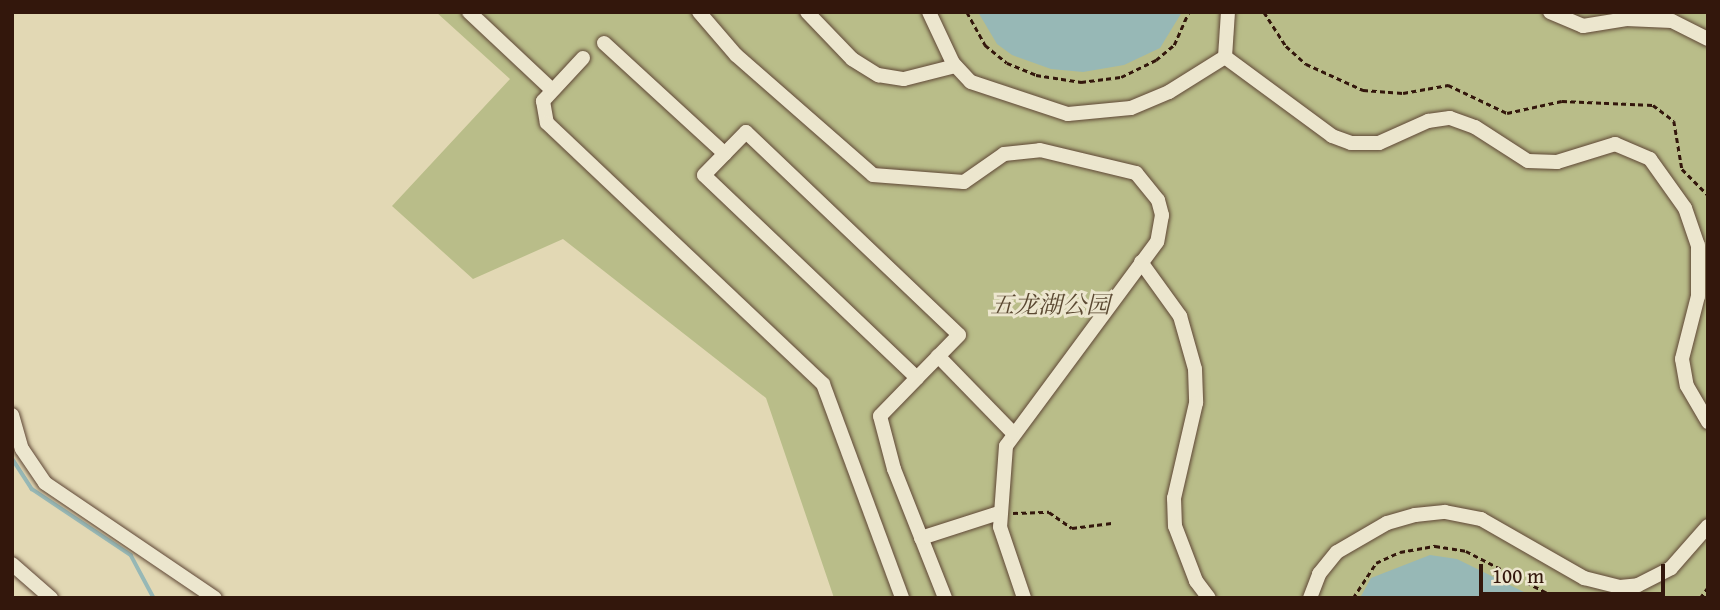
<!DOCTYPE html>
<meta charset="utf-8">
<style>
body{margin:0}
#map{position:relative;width:1720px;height:610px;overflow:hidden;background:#e2d8b4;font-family:"Gentium Book Plus","Noto Serif SC",serif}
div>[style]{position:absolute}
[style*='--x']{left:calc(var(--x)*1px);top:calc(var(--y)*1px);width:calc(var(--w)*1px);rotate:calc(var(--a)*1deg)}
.green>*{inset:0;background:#b9bd89}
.water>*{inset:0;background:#97b8b6}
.stream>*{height:3.5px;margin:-1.75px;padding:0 1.75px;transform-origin:1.75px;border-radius:1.75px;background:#97b8b6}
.path>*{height:2.5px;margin-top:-1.25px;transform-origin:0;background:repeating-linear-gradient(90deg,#33170c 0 5px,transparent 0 8.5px)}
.roads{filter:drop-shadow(0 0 2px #5f4736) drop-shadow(0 0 2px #5f4736)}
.minor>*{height:14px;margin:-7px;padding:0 7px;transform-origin:7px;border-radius:7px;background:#ece6ce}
span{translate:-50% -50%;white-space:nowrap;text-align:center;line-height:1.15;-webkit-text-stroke:6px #ece6ce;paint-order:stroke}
.park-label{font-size:24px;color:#5b4932;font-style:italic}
.frame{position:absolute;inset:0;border:14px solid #33170c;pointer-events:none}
.scale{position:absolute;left:1479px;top:564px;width:186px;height:32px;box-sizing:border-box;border:4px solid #33170c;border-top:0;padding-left:9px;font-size:21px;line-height:24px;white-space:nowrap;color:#33170c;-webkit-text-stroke:5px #ece6ce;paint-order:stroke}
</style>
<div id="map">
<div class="green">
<i style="clip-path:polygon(436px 12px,1708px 12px,1708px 598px,834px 598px,766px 398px,563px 239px,473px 279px,392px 206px,510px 79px)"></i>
</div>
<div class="water">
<i style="clip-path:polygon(978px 12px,1182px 12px,1160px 48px,1124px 65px,1083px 72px,1051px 69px,1012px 55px,997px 44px)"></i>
<i style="clip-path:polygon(1430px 555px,1457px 559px,1536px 598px,1360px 598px,1371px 578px)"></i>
</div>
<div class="stream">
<i style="--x:12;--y:458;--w:37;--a:57"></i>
<i style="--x:32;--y:489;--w:119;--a:33.7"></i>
<i style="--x:131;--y:555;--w:49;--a:61.9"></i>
</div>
<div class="path">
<i style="--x:967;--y:12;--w:38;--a:61"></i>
<i style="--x:985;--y:45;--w:28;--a:39"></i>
<i style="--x:1007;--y:63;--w:31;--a:22"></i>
<i style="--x:1036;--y:75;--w:46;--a:8.8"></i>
<i style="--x:1081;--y:82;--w:40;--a:-7.1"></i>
<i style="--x:1121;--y:77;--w:39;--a:-26"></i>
<i style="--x:1156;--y:60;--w:23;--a:-40"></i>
<i style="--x:1174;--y:45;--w:36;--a:-66"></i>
<i style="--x:1264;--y:12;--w:40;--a:57.1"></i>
<i style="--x:1286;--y:46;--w:27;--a:42"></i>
<i style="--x:1306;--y:64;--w:63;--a:24.5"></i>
<i style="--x:1363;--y:90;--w:40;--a:4.3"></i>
<i style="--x:1403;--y:93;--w:46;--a:-10.1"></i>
<i style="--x:1448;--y:85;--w:65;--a:25.4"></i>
<i style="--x:1507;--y:113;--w:56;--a:-12.3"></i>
<i style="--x:1562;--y:101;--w:91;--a:2.5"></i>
<i style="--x:1653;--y:105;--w:26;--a:37"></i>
<i style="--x:1674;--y:121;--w:49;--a:80.5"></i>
<i style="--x:1682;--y:169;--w:37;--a:45"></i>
<i style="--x:1013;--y:513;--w:36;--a:-2"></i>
<i style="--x:1049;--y:512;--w:28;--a:35"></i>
<i style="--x:1072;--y:528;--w:40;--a:-7.1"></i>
<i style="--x:1353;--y:598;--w:42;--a:-56.7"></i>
<i style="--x:1376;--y:563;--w:26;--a:-25"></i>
<i style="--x:1400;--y:552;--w:36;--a:-10"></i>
<i style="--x:1435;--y:546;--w:31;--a:9"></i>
<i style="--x:1466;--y:551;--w:102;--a:27.3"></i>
<i style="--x:1700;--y:598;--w:14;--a:-54"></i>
</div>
<div class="roads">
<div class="minor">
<i style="--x:469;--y:12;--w:112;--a:43.2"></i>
<i style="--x:699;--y:12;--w:57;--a:49.3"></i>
<i style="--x:736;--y:55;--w:182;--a:41.2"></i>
<i style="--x:873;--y:175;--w:91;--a:4.4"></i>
<i style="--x:964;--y:182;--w:49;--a:-35"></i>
<i style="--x:1004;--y:154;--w:36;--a:-6"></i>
<i style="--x:1040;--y:150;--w:99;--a:13.5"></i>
<i style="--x:1136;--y:173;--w:35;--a:51"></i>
<i style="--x:1158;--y:200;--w:16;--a:75"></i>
<i style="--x:1162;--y:215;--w:27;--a:100"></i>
<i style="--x:1157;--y:242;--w:254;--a:126.5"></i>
<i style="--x:1006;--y:446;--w:81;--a:94.2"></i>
<i style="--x:1000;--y:527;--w:75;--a:71.3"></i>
<i style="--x:807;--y:12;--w:65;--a:46.2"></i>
<i style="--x:852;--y:59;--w:31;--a:32"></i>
<i style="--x:878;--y:75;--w:26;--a:9"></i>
<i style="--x:904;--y:79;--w:53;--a:-14.3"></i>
<i style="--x:929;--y:12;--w:56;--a:64.8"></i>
<i style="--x:953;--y:63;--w:26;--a:47"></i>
<i style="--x:971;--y:82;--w:102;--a:18.3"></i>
<i style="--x:1068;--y:114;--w:63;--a:-5.4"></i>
<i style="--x:1131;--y:108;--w:41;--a:-22.8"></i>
<i style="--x:1169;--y:92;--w:66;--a:-32"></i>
<i style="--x:1550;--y:12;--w:36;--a:23"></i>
<i style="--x:1583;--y:26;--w:44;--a:-9.2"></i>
<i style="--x:1626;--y:19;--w:46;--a:2.5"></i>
<i style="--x:1672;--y:21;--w:40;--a:26.6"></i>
<i style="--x:604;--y:43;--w:164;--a:42.5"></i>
<i style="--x:1225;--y:57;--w:133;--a:36.4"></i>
<i style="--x:1332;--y:136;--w:20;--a:20"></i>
<i style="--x:1351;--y:143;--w:28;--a:0"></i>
<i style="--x:1379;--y:143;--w:54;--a:-24.2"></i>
<i style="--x:1428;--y:121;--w:22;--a:-8"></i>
<i style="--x:1450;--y:118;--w:27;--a:20"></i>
<i style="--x:1475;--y:127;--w:63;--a:32.7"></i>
<i style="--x:1528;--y:161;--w:29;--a:2"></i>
<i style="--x:1557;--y:162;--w:61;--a:-17.2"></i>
<i style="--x:1615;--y:144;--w:38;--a:23"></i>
<i style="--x:1650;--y:159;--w:60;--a:54.5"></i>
<i style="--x:1685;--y:208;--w:39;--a:71"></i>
<i style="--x:1698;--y:245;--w:51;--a:90"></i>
<i style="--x:1698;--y:296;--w:65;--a:104.3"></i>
<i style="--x:1682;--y:359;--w:27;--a:80"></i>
<i style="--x:1687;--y:386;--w:42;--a:59.7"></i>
<i style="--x:1225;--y:57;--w:45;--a:-86.2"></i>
<i style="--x:583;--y:58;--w:59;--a:132.9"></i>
<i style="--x:543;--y:101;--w:22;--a:80"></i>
<i style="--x:547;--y:123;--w:380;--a:43.4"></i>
<i style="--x:823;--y:384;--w:228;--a:69.7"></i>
<i style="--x:1141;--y:262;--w:67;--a:54.2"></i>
<i style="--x:1180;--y:316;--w:55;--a:74.2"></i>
<i style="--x:1195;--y:369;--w:34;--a:88"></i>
<i style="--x:1196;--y:403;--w:98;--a:103"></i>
<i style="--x:1174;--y:498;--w:28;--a:88"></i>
<i style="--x:1175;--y:526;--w:59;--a:69.1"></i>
<i style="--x:1196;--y:581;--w:21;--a:53"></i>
<i style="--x:938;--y:356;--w:107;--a:45.8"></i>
<i style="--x:917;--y:378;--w:294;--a:-136.4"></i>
<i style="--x:704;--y:175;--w:60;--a:-45.7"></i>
<i style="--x:746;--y:132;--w:294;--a:43.6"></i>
<i style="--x:959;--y:335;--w:60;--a:134.3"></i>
<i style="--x:917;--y:378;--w:53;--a:134.2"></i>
<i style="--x:880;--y:416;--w:55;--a:75.2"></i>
<i style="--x:894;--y:469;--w:139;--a:68.4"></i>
<i style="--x:12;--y:415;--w:35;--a:74"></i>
<i style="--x:22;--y:449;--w:41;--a:55.9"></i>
<i style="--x:45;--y:483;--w:205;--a:34.1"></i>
<i style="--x:921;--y:538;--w:82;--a:-17.8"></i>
<i style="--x:12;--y:564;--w:52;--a:41.1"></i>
<i style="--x:1310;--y:598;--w:26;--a:-69"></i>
<i style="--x:1319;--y:574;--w:28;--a:-51"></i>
<i style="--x:1337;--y:552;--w:58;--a:-30.1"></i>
<i style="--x:1387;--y:523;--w:29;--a:-16"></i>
<i style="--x:1415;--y:515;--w:30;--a:-6"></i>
<i style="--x:1445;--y:512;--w:37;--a:11"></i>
<i style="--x:1481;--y:519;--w:119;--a:29.8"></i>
<i style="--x:1584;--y:578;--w:37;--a:14"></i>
<i style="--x:1620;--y:587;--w:18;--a:-6"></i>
<i style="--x:1638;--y:585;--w:37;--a:-27"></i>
<i style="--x:1671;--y:568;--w:56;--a:-48.6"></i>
</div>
</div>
<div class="park-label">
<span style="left:1050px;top:305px">五龙湖公园</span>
</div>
<div class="frame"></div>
<div class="scale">100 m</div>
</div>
